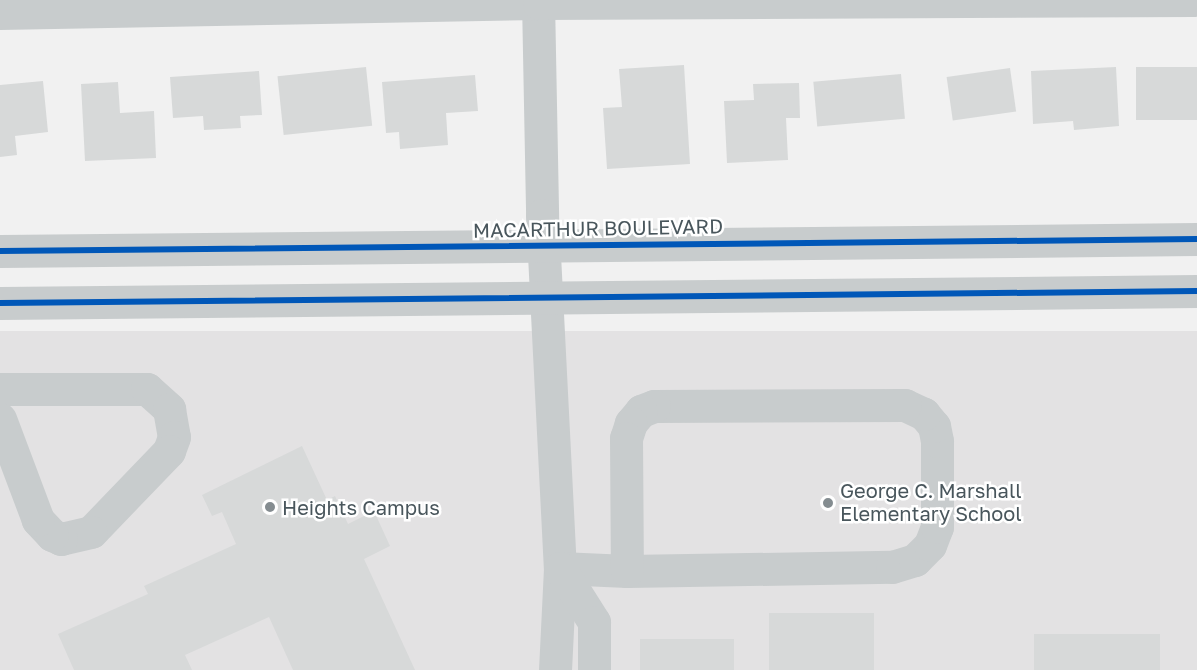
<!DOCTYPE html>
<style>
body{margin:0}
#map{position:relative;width:1197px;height:670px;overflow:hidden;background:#f1f1f1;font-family:"Golos Text",sans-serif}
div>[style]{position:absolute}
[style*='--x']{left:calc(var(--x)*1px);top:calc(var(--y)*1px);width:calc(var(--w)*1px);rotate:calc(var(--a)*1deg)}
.education>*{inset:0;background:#e3e2e3;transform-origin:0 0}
.building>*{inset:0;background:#d7d9d9;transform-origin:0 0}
.minor>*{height:33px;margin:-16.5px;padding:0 16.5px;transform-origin:16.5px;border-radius:16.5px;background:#c8cccd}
.cycleway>*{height:6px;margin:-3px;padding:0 3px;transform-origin:3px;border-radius:3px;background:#0057b8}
.dots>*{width:16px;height:16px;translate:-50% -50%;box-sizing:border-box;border:3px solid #fff;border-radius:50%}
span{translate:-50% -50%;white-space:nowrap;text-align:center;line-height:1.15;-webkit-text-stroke:5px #fff;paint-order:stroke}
.street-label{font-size:20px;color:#49565c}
.poi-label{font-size:20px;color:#49565c}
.left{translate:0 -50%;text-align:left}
</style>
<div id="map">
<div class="education">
<i style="left:1197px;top:331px;width:339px;height:1197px;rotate:90deg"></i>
</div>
<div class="building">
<i style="clip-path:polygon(684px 65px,690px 164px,607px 169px,603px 108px,622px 107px,619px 69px)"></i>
<i style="left:366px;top:67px;width:59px;height:89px;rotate:84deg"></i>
<i style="clip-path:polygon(1116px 67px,1119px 126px,1074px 130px,1073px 121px,1033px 124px,1031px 71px)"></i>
<i style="left:1197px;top:67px;width:53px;height:61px;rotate:90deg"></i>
<i style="left:1010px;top:68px;width:44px;height:64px;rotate:82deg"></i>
<i style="clip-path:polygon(259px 71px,262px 115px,240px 116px,241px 128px,204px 130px,203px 116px,173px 118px,170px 77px)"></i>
<i style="left:901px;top:74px;width:45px;height:88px;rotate:85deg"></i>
<i style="clip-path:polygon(475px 75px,478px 111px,446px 113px,448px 145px,400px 149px,399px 132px,386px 133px,382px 82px)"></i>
<i style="clip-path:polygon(43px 81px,48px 132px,15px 136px,17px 155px,0 157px,0 85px)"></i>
<i style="clip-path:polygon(118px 82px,120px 113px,154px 111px,156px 158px,85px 161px,81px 84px)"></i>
<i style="clip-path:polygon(799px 83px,800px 118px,786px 118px,788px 160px,727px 163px,724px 101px,754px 100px,753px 84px)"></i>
<i style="clip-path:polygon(302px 446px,327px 500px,335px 496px,348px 524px,374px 511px,390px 546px,364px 559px,415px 670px,293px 670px,269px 617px,185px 655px,192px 670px,74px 670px,58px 634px,148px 594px,144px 586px,236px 544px,222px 512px,212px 516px,202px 495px)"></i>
<i style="left:874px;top:613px;width:57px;height:105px;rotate:90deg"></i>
<i style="left:1160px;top:634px;width:36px;height:126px;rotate:90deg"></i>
<i style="left:734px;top:639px;width:31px;height:94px;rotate:90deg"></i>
</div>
<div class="minor">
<i style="--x:538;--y:0;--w:215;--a:88.9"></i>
<i style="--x:542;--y:215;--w:353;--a:87.1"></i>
<i style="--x:560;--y:568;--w:102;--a:92.8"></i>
<i style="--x:0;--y:13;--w:539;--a:-1.06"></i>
<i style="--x:539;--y:3;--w:654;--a:-0.26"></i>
<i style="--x:0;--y:251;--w:1197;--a:-0.57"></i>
<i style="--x:0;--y:303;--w:1197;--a:-0.57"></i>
<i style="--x:0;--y:389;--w:147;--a:0"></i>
<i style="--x:147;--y:389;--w:30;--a:42"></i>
<i style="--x:169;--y:409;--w:28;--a:80"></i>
<i style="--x:174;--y:437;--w:15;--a:110"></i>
<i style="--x:169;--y:451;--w:112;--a:133.9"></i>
<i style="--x:91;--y:532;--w:31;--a:167"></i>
<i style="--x:61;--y:539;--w:10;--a:-156"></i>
<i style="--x:52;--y:535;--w:21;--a:-133"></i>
<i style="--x:38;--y:520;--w:108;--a:-110.6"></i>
<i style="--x:560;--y:568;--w:67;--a:2.6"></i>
<i style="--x:627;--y:571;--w:265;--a:-0.9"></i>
<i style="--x:892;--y:567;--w:24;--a:-17"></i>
<i style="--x:915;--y:560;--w:21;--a:-45"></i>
<i style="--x:930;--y:545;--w:19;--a:-69"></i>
<i style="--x:937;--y:527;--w:86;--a:-90"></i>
<i style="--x:937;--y:441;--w:15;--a:-101"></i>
<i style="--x:934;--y:426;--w:16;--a:-130"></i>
<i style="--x:924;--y:414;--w:21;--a:-155"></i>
<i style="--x:905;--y:405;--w:251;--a:179.8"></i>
<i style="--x:654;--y:406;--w:14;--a:159"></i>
<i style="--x:641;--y:411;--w:16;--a:130"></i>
<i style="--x:631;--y:423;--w:16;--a:108"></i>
<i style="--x:626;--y:438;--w:133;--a:89.6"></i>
<i style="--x:560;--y:568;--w:64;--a:57.8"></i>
<i style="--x:594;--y:622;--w:48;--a:90"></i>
</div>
<div class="cycleway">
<i style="--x:0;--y:251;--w:1197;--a:-0.57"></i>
<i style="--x:0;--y:303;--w:1197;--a:-0.57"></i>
</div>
<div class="dots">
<i style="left:828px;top:503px;background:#848c90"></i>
<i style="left:270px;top:507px;background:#848c90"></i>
</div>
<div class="street-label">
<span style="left:598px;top:228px;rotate:-1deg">MACARTHUR BOULEVARD</span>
</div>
<div class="poi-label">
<span class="left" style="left:840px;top:502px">George C. Marshall<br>Elementary School</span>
<span class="left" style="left:282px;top:507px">Heights Campus</span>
</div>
</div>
